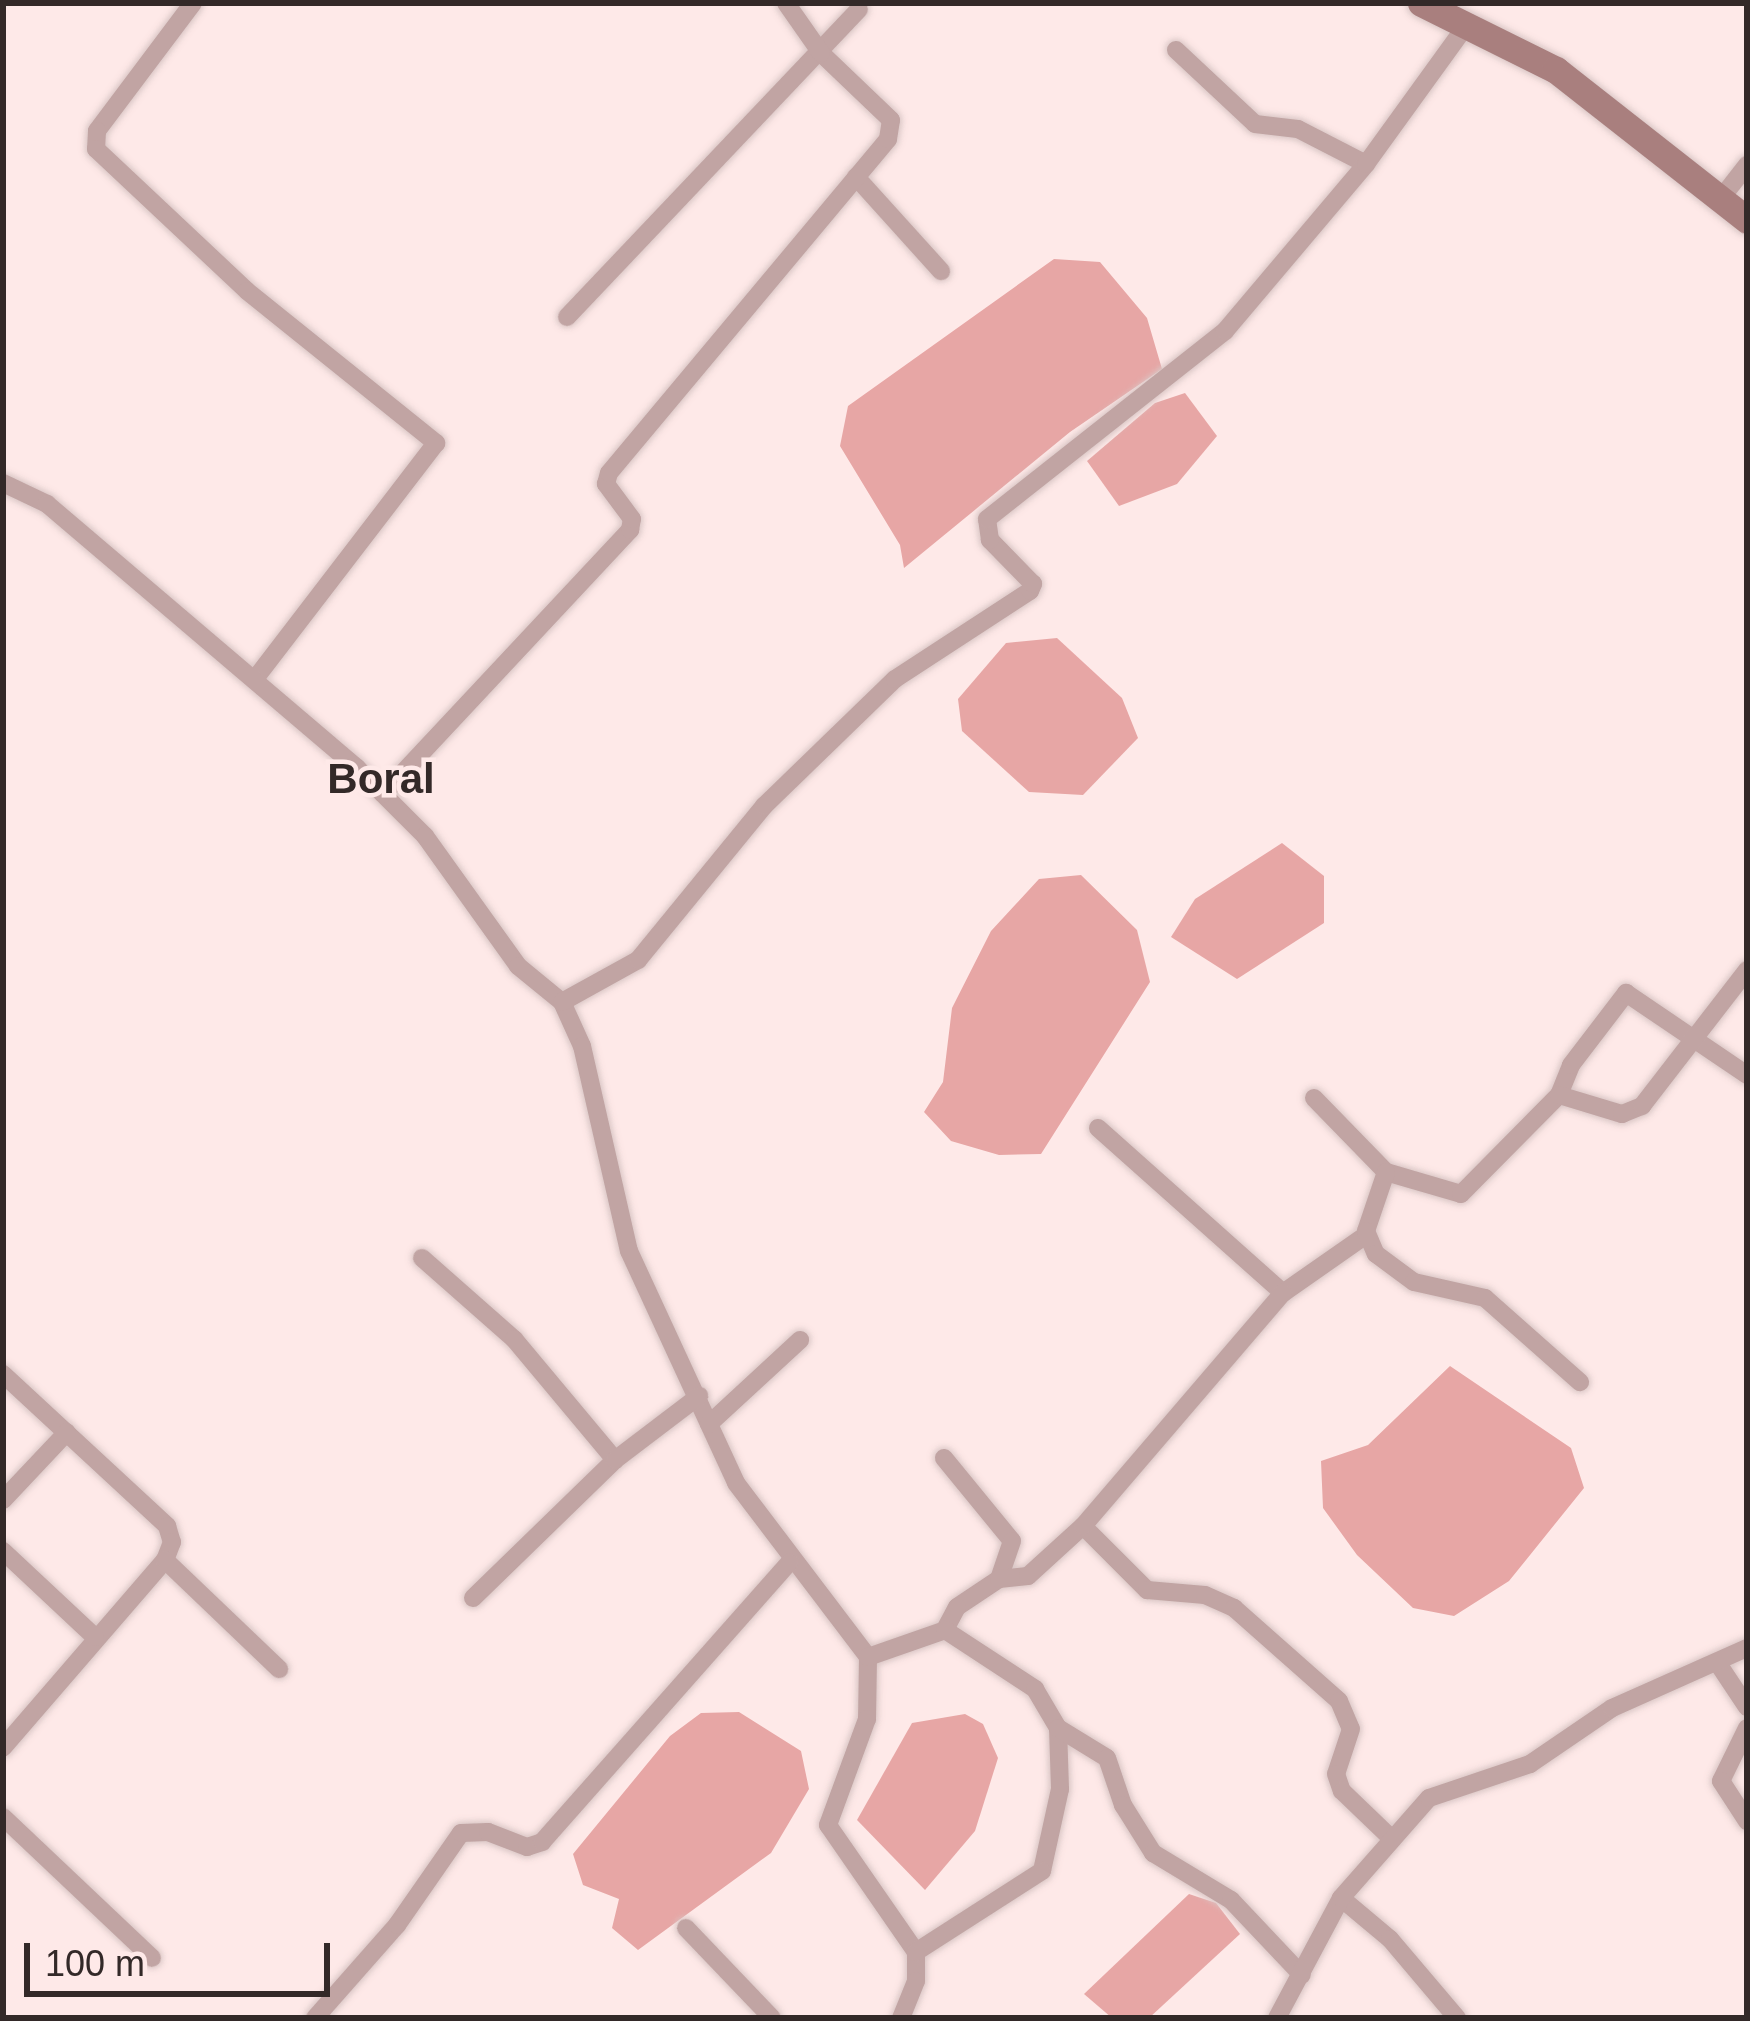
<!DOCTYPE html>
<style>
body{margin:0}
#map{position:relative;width:1750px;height:2021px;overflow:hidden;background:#fee9e8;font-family:Arial,sans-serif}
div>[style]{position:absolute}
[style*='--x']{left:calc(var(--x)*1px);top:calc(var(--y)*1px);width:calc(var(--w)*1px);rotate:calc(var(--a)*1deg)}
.water>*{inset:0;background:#e7a6a5}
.roads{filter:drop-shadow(0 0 3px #d9c6c5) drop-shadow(0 0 3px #d9c6c5)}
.street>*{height:18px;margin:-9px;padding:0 9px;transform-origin:9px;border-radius:9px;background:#c1a4a3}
.secondary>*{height:27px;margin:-13.5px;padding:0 13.5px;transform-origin:13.5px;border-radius:13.5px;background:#a97f7e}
span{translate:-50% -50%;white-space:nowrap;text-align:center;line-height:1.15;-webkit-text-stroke:9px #fee9e8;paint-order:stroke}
.district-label{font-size:42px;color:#332928;font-weight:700}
.frame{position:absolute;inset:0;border:6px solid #332928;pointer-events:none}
.scale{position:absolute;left:24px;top:1943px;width:306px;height:54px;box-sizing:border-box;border:6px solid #332928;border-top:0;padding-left:15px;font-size:36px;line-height:42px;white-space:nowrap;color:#332928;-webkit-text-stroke:9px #fee9e8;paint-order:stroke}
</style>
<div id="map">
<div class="water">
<i style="clip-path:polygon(1054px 259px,1100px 262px,1147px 318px,1162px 369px,1070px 432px,904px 568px,900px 545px,840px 446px,848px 406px)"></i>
<i style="clip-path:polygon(1185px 393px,1217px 436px,1177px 484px,1119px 506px,1087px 461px,1155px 403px)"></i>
<i style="clip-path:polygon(1057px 638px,1122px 698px,1138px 738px,1083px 795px,1029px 792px,962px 731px,958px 699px,1006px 643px)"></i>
<i style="clip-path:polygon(1282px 843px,1324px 876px,1324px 923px,1237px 979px,1171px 937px,1195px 899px)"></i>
<i style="clip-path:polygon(1081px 875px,1137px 930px,1150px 982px,1041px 1154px,999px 1155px,951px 1141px,924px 1112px,943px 1082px,952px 1008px,991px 931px,1039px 879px)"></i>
<i style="clip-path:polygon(1450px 1366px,1571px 1448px,1584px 1488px,1509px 1581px,1454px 1616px,1413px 1608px,1357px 1555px,1323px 1508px,1321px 1461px,1368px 1445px)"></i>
<i style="clip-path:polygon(739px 1712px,801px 1751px,809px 1789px,771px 1853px,638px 1950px,612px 1928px,619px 1899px,583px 1885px,573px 1854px,670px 1736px,701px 1713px)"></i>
<i style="clip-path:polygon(965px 1714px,983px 1724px,998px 1758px,975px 1831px,925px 1890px,857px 1820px,912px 1723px)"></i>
<i style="clip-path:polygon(1189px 1894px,1216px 1903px,1240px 1934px,1149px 2018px,1112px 2018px,1084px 1994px)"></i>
</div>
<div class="roads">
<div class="street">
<i style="--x:193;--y:3;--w:160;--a:126.9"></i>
<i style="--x:97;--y:131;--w:18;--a:93"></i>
<i style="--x:96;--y:149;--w:207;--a:43.2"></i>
<i style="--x:247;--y:291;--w:243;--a:38.8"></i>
<i style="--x:436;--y:443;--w:297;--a:127.5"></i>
<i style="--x:1176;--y:50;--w:108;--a:43.1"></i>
<i style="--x:1255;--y:124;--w:43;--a:6.6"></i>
<i style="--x:1298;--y:129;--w:76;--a:27.2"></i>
<i style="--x:856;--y:177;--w:127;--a:47.9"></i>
<i style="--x:1722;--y:197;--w:41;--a:-52"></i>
<i style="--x:567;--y:317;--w:424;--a:-46.5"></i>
<i style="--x:3;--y:483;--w:49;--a:25.5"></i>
<i style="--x:47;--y:504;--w:407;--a:40.4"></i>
<i style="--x:357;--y:768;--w:96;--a:45"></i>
<i style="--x:425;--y:836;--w:160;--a:54.4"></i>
<i style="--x:518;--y:966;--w:57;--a:39.3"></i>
<i style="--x:562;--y:1002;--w:48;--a:65.6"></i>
<i style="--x:582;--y:1046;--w:210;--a:77.1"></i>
<i style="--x:629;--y:1251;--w:255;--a:65.2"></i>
<i style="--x:736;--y:1483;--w:218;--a:52.8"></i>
<i style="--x:868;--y:1657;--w:62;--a:90.9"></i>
<i style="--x:867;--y:1719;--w:113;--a:110.2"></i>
<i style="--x:828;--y:1825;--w:155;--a:55.3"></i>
<i style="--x:916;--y:1952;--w:29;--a:90"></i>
<i style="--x:916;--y:1981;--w:40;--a:112"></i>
<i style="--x:383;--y:794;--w:362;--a:-46.9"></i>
<i style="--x:630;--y:530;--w:11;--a:-80"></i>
<i style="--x:632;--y:519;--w:44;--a:-126.6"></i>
<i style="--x:606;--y:484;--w:11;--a:-75"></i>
<i style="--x:609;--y:473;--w:435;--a:-50.1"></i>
<i style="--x:888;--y:139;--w:19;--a:-81"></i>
<i style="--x:891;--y:120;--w:97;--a:-136.3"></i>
<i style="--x:821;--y:53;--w:61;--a:-125"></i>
<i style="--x:562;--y:1002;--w:87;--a:-28.9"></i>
<i style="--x:638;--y:960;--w:199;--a:-50.7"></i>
<i style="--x:764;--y:806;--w:182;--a:-44.1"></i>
<i style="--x:895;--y:679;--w:161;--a:-33.1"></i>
<i style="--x:1030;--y:591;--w:8;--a:-67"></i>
<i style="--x:1033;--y:584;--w:62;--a:-134.3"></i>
<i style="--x:990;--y:540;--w:21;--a:-98"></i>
<i style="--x:987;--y:519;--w:303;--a:-38.3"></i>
<i style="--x:1225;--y:331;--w:219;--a:-49.8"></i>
<i style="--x:1366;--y:164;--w:165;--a:-54.1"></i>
<i style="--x:1559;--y:1095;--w:32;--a:-68"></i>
<i style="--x:1571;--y:1065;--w:91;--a:-52.6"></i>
<i style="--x:1626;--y:993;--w:146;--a:34.1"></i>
<i style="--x:1314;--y:1098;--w:103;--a:45.8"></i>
<i style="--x:1386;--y:1172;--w:78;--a:16.3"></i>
<i style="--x:1461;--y:1194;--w:139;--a:-45.3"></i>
<i style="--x:1559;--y:1095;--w:66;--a:16.8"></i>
<i style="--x:1622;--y:1114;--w:22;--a:-22"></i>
<i style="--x:1642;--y:1106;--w:172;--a:-52.3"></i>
<i style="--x:1098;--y:1128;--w:248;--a:41.7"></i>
<i style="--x:1283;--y:1293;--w:101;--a:-34.9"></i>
<i style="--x:1386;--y:1172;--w:62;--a:108.7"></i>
<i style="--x:1366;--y:1231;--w:25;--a:67"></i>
<i style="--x:1376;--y:1254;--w:47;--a:36.4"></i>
<i style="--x:1414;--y:1282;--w:73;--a:12.7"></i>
<i style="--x:1485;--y:1298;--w:127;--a:41.5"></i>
<i style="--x:422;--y:1258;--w:123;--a:41.4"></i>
<i style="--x:514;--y:1339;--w:158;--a:50.1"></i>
<i style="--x:3;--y:1374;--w:224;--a:42.8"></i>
<i style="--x:167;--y:1526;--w:17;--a:73"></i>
<i style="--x:172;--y:1542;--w:19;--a:111"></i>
<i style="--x:165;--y:1560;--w:248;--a:130.8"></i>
<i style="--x:709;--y:1424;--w:124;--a:-42.7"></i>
<i style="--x:944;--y:1458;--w:107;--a:50.7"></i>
<i style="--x:1012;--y:1541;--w:40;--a:108.9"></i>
<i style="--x:999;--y:1579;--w:50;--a:146.3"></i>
<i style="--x:957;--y:1607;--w:26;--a:118"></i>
<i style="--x:3;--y:1500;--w:93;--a:-46.7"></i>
<i style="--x:1083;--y:1526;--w:91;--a:45"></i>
<i style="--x:1147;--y:1590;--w:58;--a:4.9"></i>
<i style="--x:1205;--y:1595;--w:32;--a:24"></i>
<i style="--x:1234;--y:1608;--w:140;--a:41.5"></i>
<i style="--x:1339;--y:1701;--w:30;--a:67"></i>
<i style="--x:1351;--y:1729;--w:47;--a:108.4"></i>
<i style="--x:1336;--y:1774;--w:18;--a:71"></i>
<i style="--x:1342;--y:1791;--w:65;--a:43.8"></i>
<i style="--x:3;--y:1551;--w:126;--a:43.1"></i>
<i style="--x:165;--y:1560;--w:158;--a:43.7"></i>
<i style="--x:999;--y:1579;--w:29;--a:-6"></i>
<i style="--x:1028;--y:1576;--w:74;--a:-42.3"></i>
<i style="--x:1083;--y:1526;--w:307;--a:-49.4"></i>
<i style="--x:473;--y:1598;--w:198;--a:-44.2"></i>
<i style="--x:615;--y:1460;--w:106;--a:-37.3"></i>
<i style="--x:868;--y:1657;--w:82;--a:-19.3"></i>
<i style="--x:945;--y:1630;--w:108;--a:33.2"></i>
<i style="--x:1035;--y:1689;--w:45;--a:59.5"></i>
<i style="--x:1058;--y:1728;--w:61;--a:88.1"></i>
<i style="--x:1060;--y:1789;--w:84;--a:102.4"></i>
<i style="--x:1042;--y:1871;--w:150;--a:147.3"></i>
<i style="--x:1717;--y:1662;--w:54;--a:56.3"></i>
<i style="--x:1058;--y:1728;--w:57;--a:31.5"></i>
<i style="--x:1107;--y:1758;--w:50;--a:71.2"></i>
<i style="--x:1123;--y:1805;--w:57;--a:58"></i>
<i style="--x:1153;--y:1853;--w:91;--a:31.1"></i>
<i style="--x:1231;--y:1900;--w:103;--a:46.6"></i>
<i style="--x:1747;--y:1728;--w:59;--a:116.1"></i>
<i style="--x:1721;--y:1781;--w:48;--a:57"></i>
<i style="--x:3;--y:1817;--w:205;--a:43.4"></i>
<i style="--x:1341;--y:1898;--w:64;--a:39.9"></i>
<i style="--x:1390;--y:1939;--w:104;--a:49.7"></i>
<i style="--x:686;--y:1928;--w:124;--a:46.3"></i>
<i style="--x:315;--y:2018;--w:124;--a:-48.6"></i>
<i style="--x:397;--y:1925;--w:112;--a:-55.2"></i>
<i style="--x:461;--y:1833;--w:27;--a:-2"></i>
<i style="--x:488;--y:1832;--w:42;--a:21"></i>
<i style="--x:527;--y:1847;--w:16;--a:-18"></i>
<i style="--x:542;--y:1842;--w:373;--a:-48.5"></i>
<i style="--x:1277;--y:2018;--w:136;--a:-61.9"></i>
<i style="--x:1341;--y:1898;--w:133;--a:-48.7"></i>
<i style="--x:1429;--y:1798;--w:107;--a:-18.6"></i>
<i style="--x:1530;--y:1764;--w:99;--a:-34.3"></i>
<i style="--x:1612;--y:1708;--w:148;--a:-24"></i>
</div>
<div class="secondary">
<i style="--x:1421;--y:3;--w:151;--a:26.4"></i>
<i style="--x:1556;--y:70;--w:243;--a:38.1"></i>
</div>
</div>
<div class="district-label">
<span style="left:381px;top:779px">Boral</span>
</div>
<div class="frame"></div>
<div class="scale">100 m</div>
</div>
